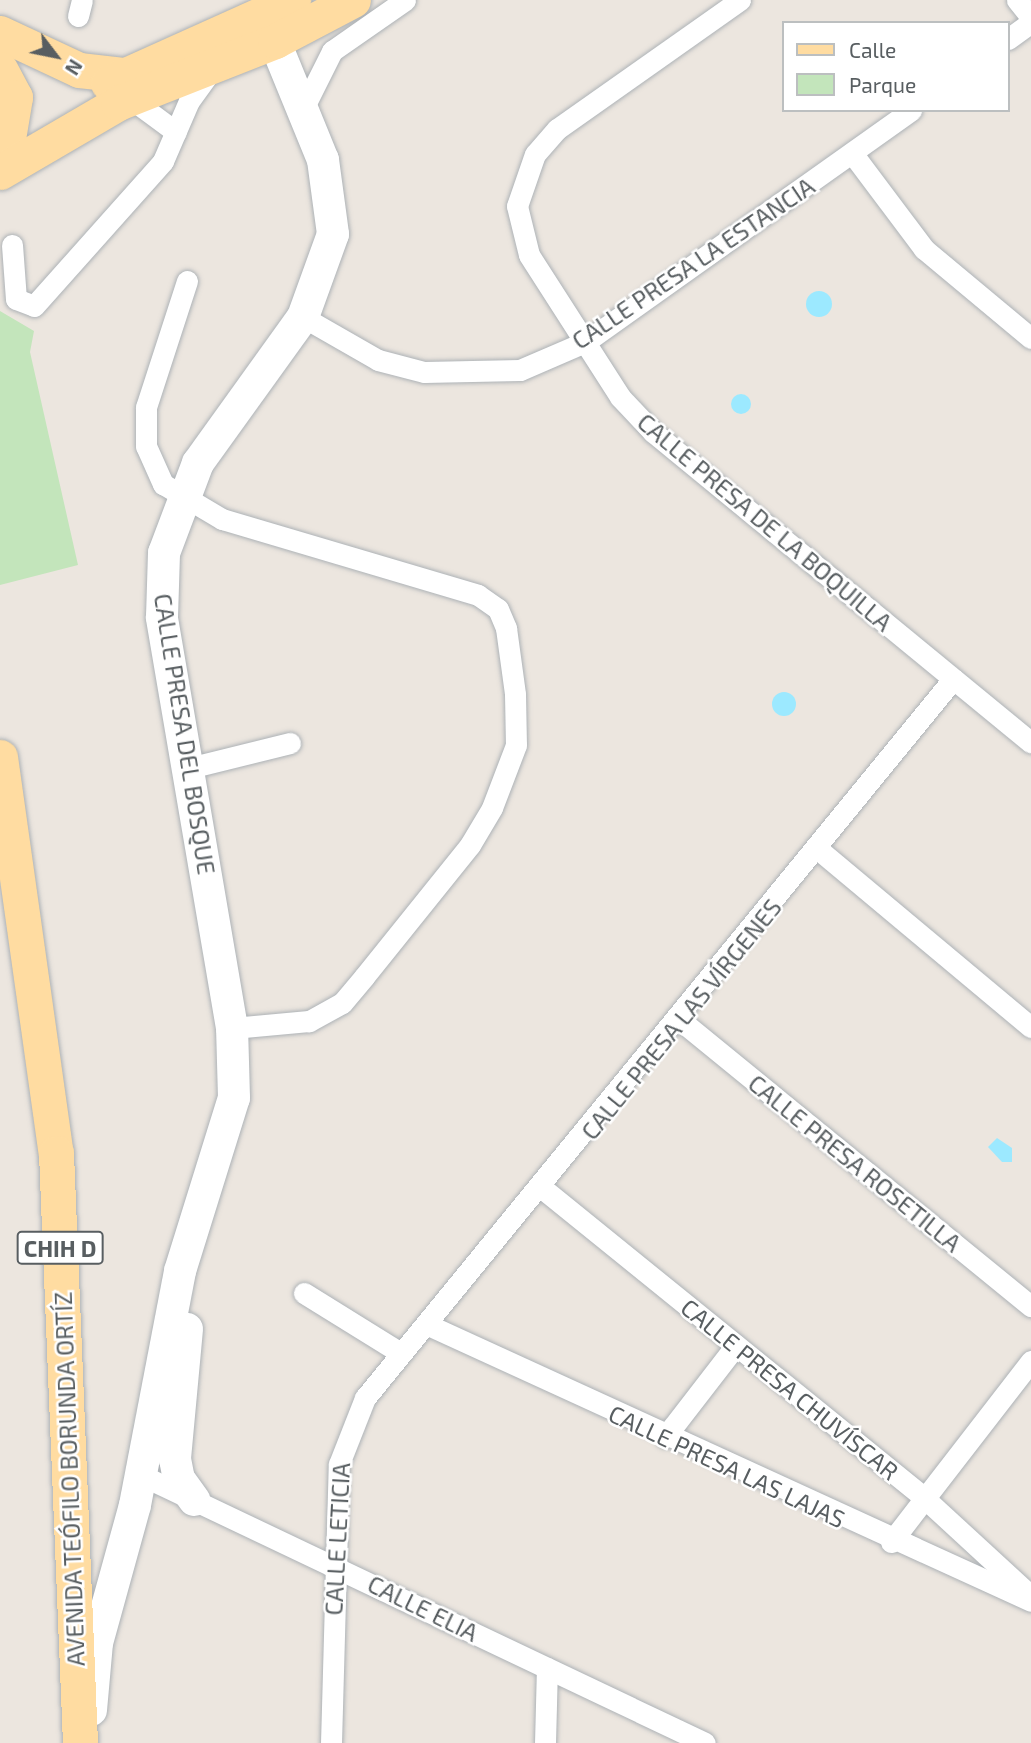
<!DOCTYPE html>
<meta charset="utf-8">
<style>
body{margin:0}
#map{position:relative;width:1031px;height:1743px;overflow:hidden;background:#ece6df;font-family:"Exo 2",sans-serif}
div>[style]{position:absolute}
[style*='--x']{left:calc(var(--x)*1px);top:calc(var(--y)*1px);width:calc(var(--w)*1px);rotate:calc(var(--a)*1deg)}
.green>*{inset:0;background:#c3e5bb}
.water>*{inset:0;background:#9ce9ff}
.round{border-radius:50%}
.roads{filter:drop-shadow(0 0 2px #adb2b6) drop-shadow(0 0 2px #adb2b6)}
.street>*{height:21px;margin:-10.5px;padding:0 10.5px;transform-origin:10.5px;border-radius:10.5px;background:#fff}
.secondary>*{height:32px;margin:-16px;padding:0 16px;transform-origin:16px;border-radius:16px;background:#fff}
.primary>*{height:35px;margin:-17.5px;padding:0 17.5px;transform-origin:17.5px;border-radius:17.5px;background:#ffdca1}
span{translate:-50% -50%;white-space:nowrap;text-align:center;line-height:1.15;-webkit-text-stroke:5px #fff;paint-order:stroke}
.shield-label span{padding:2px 5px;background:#fff;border:2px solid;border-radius:5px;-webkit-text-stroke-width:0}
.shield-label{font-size:23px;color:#585e61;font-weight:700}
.street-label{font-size:24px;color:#585e61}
.legend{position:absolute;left:782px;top:21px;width:228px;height:91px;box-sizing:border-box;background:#fff;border:2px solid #bcbfc0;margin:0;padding:9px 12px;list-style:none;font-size:21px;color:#585e61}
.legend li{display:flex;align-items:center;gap:14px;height:35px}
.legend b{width:35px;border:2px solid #bcbfc0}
.north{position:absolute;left:21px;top:21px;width:70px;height:70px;-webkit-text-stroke:5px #fff;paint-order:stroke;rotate:122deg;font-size:19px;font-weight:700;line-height:28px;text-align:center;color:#585e61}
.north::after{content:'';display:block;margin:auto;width:24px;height:32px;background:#585e61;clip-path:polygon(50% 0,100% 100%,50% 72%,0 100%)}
</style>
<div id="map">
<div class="green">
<i style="clip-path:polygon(0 311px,34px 331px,30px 352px,78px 565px,0 585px)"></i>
</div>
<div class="water">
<i class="round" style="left:806px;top:291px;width:26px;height:26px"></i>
<i class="round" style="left:731px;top:394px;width:20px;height:20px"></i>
<i class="round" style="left:772px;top:692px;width:24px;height:24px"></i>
<i style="clip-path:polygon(997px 1138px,1012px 1148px,1012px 1162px,1002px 1162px,988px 1147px)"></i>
</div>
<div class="roads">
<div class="street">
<i style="--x:740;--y:0;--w:224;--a:144.8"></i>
<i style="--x:557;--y:129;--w:33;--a:131"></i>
<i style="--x:535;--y:154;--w:55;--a:109.1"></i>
<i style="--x:517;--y:206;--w:50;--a:76.2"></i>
<i style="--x:529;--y:255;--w:169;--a:57.3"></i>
<i style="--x:620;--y:397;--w:48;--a:46.7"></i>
<i style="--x:653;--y:432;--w:489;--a:39.4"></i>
<i style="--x:1017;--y:0;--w:22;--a:51"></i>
<i style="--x:78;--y:16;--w:16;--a:-76"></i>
<i style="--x:1008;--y:39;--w:29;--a:-36"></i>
<i style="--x:130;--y:98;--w:57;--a:36.5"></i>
<i style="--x:304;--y:107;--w:63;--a:-63.4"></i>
<i style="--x:332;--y:51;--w:89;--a:-34.9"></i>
<i style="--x:852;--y:153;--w:120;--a:53.1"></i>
<i style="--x:924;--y:249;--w:139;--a:39.8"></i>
<i style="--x:12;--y:245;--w:54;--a:85.8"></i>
<i style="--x:16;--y:299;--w:19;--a:21"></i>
<i style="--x:34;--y:306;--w:194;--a:-48.3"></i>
<i style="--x:163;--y:161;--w:65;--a:-66.6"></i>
<i style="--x:189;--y:101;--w:39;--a:-54"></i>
<i style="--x:187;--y:281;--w:133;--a:108"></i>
<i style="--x:146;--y:407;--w:39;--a:90"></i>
<i style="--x:146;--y:446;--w:42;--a:65.9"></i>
<i style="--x:163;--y:484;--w:69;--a:30.7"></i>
<i style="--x:222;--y:519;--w:267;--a:16.5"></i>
<i style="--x:478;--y:595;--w:24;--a:35"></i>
<i style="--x:498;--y:609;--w:21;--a:67"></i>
<i style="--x:506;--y:628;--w:67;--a:82.2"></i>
<i style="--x:515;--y:694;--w:51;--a:88.9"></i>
<i style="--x:516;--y:745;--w:67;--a:110.9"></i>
<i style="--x:492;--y:808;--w:43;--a:120.7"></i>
<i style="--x:470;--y:845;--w:169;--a:128.8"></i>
<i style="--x:364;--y:977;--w:34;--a:130"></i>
<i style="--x:342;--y:1003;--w:38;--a:151"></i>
<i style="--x:309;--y:1021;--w:77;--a:174.8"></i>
<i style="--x:303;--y:317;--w:86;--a:29.8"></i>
<i style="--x:378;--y:360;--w:48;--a:14.6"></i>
<i style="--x:424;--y:372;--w:96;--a:-1.2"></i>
<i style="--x:520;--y:370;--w:71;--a:-23.3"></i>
<i style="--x:585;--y:342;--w:400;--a:-35.4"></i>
<i style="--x:189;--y:768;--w:104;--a:-13.9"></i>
<i style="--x:819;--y:850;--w:276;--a:39.9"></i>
<i style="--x:680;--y:1020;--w:453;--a:39.2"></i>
<i style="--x:542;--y:1188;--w:488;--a:39"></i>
<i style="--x:921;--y:1495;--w:149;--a:42.6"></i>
<i style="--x:304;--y:1293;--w:112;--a:31.8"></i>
<i style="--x:426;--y:1324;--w:665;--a:24.6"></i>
<i style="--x:665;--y:1437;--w:116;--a:-52.3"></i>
<i style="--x:141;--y:1475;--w:624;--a:25.42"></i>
<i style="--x:891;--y:1542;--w:229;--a:-52.3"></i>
<i style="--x:331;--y:1743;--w:279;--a:-88.4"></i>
<i style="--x:339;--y:1464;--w:71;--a:-68.5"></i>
<i style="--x:365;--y:1398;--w:929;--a:-50.72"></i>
<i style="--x:545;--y:1743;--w:75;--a:-88.5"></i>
</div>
<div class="secondary">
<i style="--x:187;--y:1329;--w:131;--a:95.3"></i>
<i style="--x:175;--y:1459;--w:20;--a:79"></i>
<i style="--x:179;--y:1479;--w:26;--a:54"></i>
<i style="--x:91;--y:1710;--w:67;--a:-84.9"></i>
<i style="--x:97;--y:1643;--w:143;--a:-74.6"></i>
<i style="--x:135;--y:1505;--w:238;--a:-79.1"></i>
<i style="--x:180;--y:1271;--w:181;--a:-72.7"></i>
<i style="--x:234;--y:1098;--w:70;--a:-91.6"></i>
<i style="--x:232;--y:1028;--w:417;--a:-99.7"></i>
<i style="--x:162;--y:617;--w:64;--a:-88.2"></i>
<i style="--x:164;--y:553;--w:96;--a:-69.3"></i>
<i style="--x:198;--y:463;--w:180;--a:-54.3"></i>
<i style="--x:303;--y:317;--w:88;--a:-70.1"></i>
<i style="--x:333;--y:234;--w:75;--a:-97.7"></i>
<i style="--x:323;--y:160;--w:153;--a:-112.2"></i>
</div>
<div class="primary">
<i style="--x:0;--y:33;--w:87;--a:25.1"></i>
<i style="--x:79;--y:70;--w:44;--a:6.5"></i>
<i style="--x:0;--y:69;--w:32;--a:62"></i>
<i style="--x:15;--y:97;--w:43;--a:99.5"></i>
<i style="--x:108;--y:83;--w:203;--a:-24.2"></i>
<i style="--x:0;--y:172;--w:137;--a:-30.3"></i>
<i style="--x:118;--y:103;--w:169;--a:-21.5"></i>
<i style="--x:275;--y:41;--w:88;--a:-27.7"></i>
<i style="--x:0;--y:757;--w:400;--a:82"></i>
<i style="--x:56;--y:1153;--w:590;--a:87.67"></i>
</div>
</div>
<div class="shield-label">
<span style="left:60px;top:1248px">CHIH D</span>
</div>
<div class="street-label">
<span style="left:693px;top:263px;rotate:-34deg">CALLE PRESA LA ESTANCIA</span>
<span style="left:765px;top:522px;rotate:40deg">CALLE PRESA DE LA BOQUILLA</span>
<span style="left:185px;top:734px;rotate:81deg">CALLE PRESA DEL BOSQUE</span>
<span style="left:681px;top:1019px;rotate:-51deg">CALLE PRESA LAS VÍRGENES</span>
<span style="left:855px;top:1163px;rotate:39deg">CALLE PRESA ROSETILLA</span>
<span style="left:790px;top:1389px;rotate:39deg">CALLE PRESA CHUVÍSCAR</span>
<span style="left:727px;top:1466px;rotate:25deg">CALLE PRESA LAS LAJAS</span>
<span style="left:69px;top:1479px;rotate:-92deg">AVENIDA TEÓFILO BORUNDA ORTÍZ</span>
<span style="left:337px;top:1539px;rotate:-87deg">CALLE LETICIA</span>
<span style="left:423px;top:1608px;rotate:26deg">CALLE ELIA</span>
</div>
<ul class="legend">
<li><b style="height:9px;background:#ffdca1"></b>Calle</li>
<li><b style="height:19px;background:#c3e5bb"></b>Parque</li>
</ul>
<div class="north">N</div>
</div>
